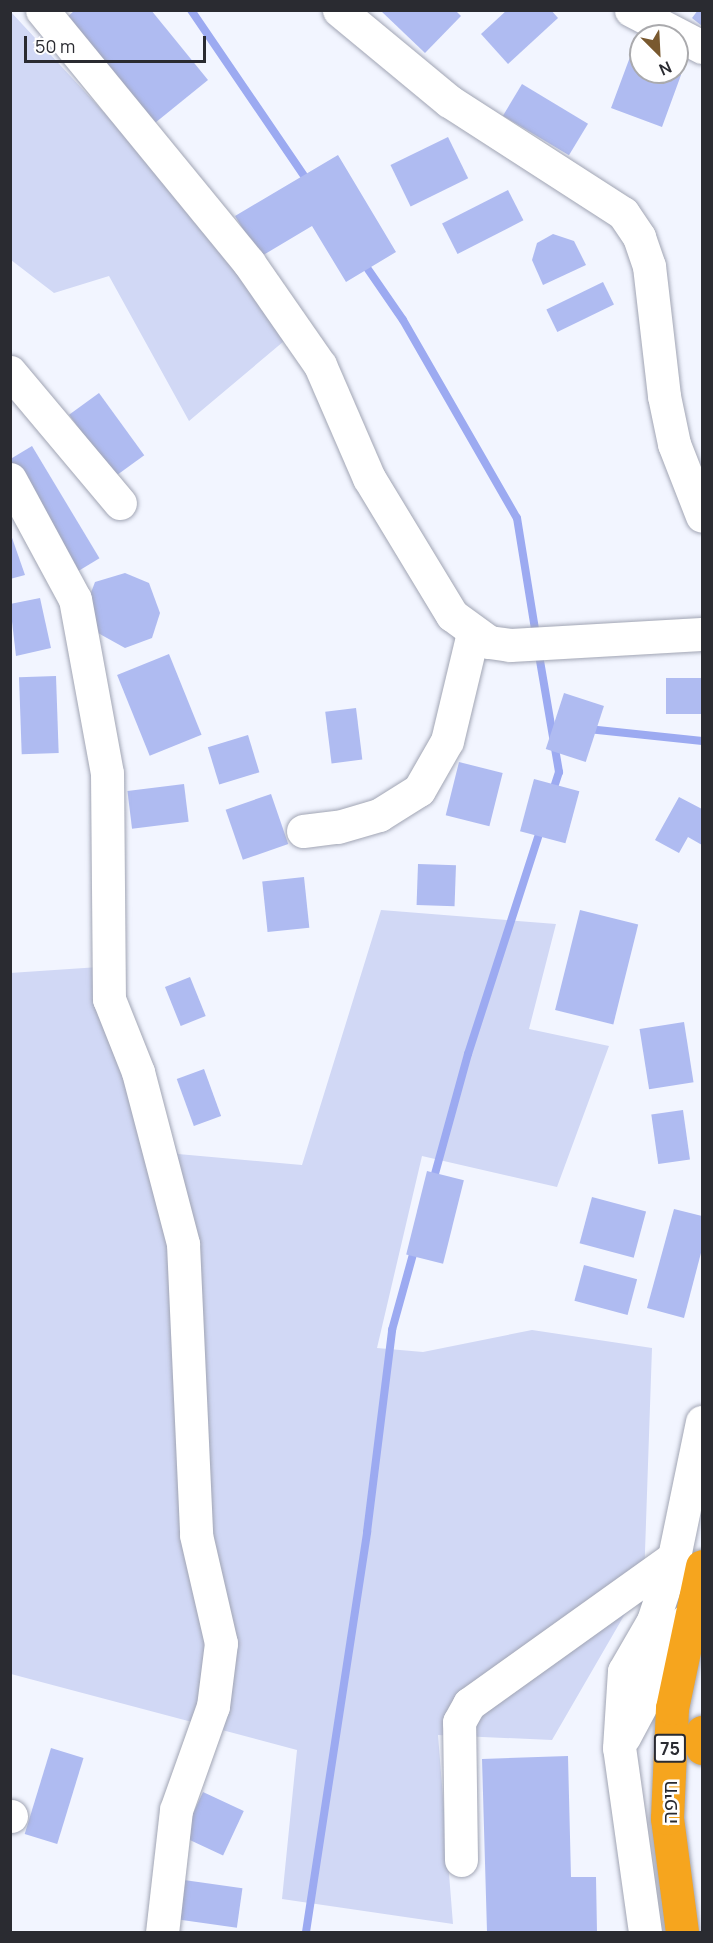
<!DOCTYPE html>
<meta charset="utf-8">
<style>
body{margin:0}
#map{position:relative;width:713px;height:1943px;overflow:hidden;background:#f2f5ff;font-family:Manrope,"Noto Sans Hebrew",sans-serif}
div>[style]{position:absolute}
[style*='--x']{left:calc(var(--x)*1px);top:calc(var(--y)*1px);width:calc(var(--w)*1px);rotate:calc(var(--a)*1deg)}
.green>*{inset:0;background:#d1d8f5}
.stream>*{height:8px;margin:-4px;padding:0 4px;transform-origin:4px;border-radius:4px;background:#9caaf1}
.building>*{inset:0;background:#afbbf1;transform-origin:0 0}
.roads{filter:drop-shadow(0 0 2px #a1a5b4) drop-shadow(0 0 2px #a1a5b4)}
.minor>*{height:33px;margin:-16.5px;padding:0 16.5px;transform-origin:16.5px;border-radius:16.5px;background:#fff}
.highway>*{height:33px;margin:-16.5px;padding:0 16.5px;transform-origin:16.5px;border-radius:16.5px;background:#f6a51e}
span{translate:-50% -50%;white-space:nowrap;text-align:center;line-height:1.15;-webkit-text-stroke:5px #fff;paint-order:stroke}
.shield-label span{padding:2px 4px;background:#fff;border:2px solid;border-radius:4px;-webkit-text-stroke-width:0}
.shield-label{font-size:18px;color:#2a2b31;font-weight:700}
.street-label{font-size:20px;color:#2a2b31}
.frame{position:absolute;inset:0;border:12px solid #2a2b31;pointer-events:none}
.north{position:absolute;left:629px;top:24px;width:60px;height:60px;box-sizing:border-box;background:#fff;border:2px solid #aaaaad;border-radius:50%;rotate:156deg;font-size:16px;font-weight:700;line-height:24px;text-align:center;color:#2a2b31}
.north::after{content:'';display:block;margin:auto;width:21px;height:27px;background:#79592f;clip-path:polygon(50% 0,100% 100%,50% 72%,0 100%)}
.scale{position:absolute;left:24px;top:36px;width:182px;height:27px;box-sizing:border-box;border:3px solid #2a2b31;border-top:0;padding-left:8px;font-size:18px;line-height:21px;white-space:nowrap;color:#2a2b31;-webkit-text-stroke:4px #fff;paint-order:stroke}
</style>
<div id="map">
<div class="green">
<i style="clip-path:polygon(10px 11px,302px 326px,189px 421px,109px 276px,54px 293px,11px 260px)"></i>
<i style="clip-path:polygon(381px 910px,556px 924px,529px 1029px,609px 1046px,557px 1187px,422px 1156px,377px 1348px,423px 1352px,532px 1330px,652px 1348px,644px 1581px,552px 1740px,438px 1735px,453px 1924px,282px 1899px,297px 1750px,11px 1674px,10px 973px,114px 966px,178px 1154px,302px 1165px)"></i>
</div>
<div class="stream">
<i style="--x:191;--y:10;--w:209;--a:55.7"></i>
<i style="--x:363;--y:262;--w:70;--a:55.4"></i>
<i style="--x:403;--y:320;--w:228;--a:60.1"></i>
<i style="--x:517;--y:518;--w:119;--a:80.8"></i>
<i style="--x:538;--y:649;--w:125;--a:80.3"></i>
<i style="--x:559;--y:772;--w:23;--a:108"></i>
<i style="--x:588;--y:729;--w:115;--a:6"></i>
<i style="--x:433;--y:1181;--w:132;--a:-74.6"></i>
<i style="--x:468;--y:1054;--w:237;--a:-72.1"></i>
<i style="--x:306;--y:1932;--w:405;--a:-81.3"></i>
<i style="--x:367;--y:1532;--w:204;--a:-82.9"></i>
<i style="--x:392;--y:1330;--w:86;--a:-74.5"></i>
</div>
<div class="building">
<i style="clip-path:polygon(75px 10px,151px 10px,208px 80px,150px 127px,64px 20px)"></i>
<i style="clip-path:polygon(380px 10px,455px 10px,461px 16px,425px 53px)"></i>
<i style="clip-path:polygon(507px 10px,551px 10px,558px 18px,508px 64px,481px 34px)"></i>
<i style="clip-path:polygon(698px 10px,702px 10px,702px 26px,692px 18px)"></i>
<i style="clip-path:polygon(630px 57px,641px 61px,641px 72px,681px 75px,662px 127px,611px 108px)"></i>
<i style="left:522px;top:84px;width:77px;height:37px;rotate:31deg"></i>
<i style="left:448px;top:137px;width:46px;height:64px;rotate:64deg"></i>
<i style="clip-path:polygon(338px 155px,396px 252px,346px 282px,312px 226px,260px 257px,235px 216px)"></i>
<i style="left:508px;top:190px;width:34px;height:74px;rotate:63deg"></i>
<i style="clip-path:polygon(553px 234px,574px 241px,586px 265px,543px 285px,532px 260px,537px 243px)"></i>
<i style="left:603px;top:282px;width:25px;height:63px;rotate:64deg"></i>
<i style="left:99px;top:393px;width:77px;height:37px;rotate:54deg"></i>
<i style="left:32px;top:446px;width:131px;height:27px;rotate:59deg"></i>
<i style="clip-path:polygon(10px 532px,25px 575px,10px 579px)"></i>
<i style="clip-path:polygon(125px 573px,149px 583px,160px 613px,152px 638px,125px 648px,98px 633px,87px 603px,95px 582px)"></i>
<i style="clip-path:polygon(40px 598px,51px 648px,16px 656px,10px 604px)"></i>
<i style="left:169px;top:654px;width:87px;height:56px;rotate:68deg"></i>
<i style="left:56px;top:676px;width:77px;height:37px;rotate:88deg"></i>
<i style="left:702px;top:678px;width:36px;height:36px;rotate:90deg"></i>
<i style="left:564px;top:693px;width:42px;height:59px;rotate:18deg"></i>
<i style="left:356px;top:708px;width:52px;height:31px;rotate:83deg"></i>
<i style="left:248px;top:735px;width:39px;height:42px;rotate:73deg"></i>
<i style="left:459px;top:762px;width:45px;height:55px;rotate:14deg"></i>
<i style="left:534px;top:779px;width:47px;height:54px;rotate:15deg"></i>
<i style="left:184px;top:784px;width:38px;height:57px;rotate:83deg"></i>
<i style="left:271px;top:794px;width:53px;height:48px;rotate:71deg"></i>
<i style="clip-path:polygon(679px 797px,702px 809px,702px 845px,688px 837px,679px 853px,655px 840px)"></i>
<i style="left:418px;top:864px;width:38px;height:41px;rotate:2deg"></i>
<i style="left:304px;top:877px;width:51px;height:42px;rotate:84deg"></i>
<i style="left:580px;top:910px;width:60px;height:103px;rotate:14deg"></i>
<i style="left:190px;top:977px;width:42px;height:27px;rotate:68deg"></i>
<i style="left:684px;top:1022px;width:61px;height:45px;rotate:81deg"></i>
<i style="left:204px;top:1069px;width:50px;height:29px;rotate:70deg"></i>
<i style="left:683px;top:1110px;width:50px;height:32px;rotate:82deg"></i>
<i style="left:427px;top:1171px;width:38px;height:86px;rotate:14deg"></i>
<i style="left:592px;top:1197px;width:56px;height:48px;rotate:15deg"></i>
<i style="clip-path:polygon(674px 1209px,702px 1216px,702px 1249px,684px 1318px,647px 1308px)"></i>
<i style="left:584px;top:1265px;width:55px;height:37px;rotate:15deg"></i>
<i style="left:51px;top:1748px;width:34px;height:90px;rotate:17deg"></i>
<i style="clip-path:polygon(568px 1756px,571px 1877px,596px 1877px,597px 1932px,487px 1932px,482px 1759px)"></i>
<i style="left:203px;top:1792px;width:45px;height:49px;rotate:25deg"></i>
<i style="left:184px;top:1880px;width:59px;height:40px;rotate:8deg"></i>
</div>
<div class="roads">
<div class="minor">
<i style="--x:42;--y:10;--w:327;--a:50.7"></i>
<i style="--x:249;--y:263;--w:124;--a:55.2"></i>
<i style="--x:320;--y:365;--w:123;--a:66.6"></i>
<i style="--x:369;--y:478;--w:160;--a:58.8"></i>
<i style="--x:452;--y:615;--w:46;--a:36.1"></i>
<i style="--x:489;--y:642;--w:21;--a:8"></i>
<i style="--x:510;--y:645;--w:192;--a:-3.3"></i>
<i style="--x:339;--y:10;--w:143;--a:39.6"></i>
<i style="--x:449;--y:101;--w:207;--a:32.8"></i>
<i style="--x:623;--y:213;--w:29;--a:56"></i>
<i style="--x:639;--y:237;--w:31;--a:71"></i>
<i style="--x:649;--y:266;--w:131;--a:83.4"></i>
<i style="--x:664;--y:396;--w:49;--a:78.2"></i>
<i style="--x:674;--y:444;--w:77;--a:68.7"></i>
<i style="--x:631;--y:10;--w:80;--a:27.5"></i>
<i style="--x:10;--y:372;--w:171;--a:50"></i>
<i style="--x:10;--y:479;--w:136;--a:61.6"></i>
<i style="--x:75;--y:599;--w:177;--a:79.6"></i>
<i style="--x:107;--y:773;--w:226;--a:89.5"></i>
<i style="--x:109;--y:999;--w:79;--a:68.3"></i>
<i style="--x:138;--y:1072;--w:178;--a:75.3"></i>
<i style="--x:183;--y:1244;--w:291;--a:87.4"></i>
<i style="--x:196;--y:1535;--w:111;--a:77"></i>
<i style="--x:221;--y:1643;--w:64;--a:97.2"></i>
<i style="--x:213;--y:1706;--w:110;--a:109.6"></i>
<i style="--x:176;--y:1810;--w:123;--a:96.5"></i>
<i style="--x:303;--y:831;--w:35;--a:-7"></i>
<i style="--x:338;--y:827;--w:43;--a:-16.3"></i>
<i style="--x:379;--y:815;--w:47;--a:-32"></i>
<i style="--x:419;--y:790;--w:56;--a:-60.3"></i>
<i style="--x:447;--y:741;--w:111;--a:-76.5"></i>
<i style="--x:624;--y:1737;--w:132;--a:-61.9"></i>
<i style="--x:10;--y:1816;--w:1;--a:0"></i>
<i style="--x:461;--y:1860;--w:138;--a:-90.8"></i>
<i style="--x:459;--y:1722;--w:21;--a:-61"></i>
<i style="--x:469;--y:1704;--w:252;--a:-35.6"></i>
<i style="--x:645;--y:1932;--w:186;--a:-98"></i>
<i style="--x:619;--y:1748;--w:77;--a:-86.3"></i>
<i style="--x:624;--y:1671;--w:58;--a:-59.9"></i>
<i style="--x:653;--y:1621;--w:67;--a:-71.8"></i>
<i style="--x:674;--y:1557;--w:138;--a:-78.3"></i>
</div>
<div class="highway">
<i style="--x:702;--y:1732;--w:16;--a:90"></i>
<i style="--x:682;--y:1932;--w:115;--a:-97.5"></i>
<i style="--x:667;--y:1818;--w:110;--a:-87.4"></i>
<i style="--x:672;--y:1708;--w:145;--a:-78.1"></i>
</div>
</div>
<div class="shield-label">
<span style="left:670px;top:1748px">75</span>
</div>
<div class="street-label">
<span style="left:669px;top:1802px;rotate:-90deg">חיפה</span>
</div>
<div class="frame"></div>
<div class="north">N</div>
<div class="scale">50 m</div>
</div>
